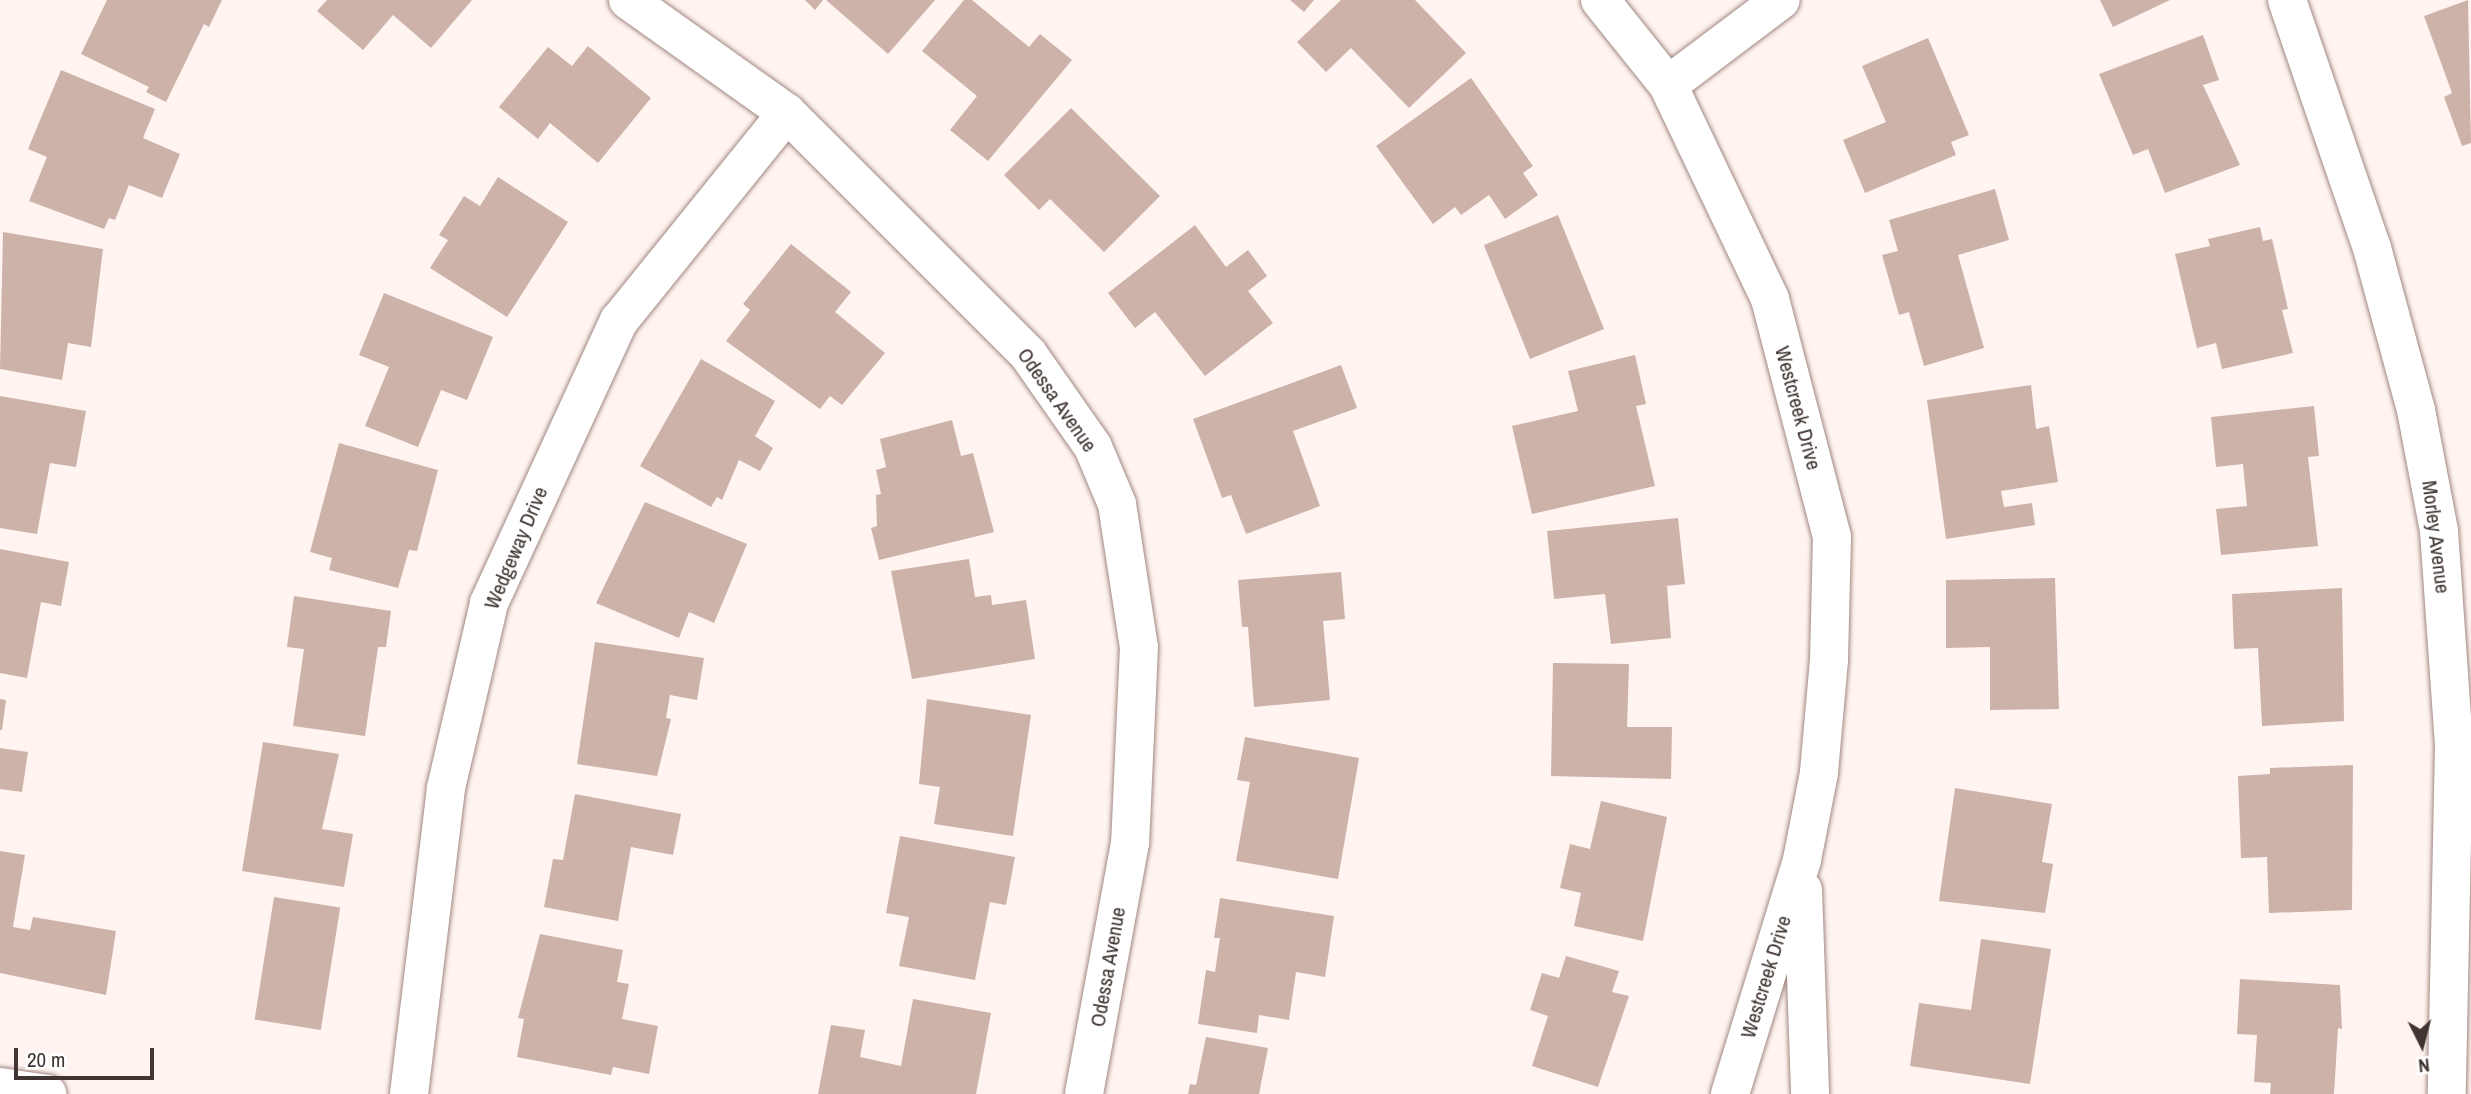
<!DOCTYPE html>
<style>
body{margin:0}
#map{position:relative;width:2471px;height:1094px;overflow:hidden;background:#fff4f0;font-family:"Archivo Narrow",sans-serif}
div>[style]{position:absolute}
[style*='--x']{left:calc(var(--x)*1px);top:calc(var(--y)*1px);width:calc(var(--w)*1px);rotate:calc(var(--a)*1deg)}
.building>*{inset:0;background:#cdb2aa;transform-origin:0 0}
.roads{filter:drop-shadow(0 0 2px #a18780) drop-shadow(0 0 2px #a18780)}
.street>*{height:38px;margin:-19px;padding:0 19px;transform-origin:19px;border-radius:19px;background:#fff}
.secondary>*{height:38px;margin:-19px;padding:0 19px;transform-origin:19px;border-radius:19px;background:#fff}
span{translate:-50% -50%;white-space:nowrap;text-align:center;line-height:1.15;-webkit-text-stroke:7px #fff;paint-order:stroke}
.street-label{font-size:21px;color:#403532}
.north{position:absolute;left:2387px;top:1010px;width:70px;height:70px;-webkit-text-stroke:5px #fff;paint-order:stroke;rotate:174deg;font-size:19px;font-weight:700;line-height:28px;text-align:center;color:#403532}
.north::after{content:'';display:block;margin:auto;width:24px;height:32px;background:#403532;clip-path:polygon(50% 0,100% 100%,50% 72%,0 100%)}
.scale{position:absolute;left:14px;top:1048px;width:140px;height:32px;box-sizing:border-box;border:4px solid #403532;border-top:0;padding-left:9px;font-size:21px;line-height:24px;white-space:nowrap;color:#403532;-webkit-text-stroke:5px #fff;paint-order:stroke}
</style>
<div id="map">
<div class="building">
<i style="clip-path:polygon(107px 0,222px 0,209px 27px,204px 24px,166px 102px,146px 92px,149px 87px,81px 54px)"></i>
<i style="clip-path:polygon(327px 0,472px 0,431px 48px,393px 15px,363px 50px,317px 11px)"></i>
<i style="clip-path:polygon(805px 0,823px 0,815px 10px)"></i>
<i style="clip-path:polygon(826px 0,935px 0,888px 54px)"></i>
<i style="clip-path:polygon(964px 0,972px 0,1029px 47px,1040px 34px,1072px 60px,988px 161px,950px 130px,977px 96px,922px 51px)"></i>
<i style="clip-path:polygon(1290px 0,1314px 0,1304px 12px)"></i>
<i style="clip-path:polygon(1341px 0,1415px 0,1466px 53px,1409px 108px,1351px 48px,1326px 72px,1297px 42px)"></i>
<i style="clip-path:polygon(2100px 0,2170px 0,2113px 27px)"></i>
<i style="clip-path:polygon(2468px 0,2471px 143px,2462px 146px,2444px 97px,2452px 93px,2424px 16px)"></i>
<i style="clip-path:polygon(2203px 35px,2219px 80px,2203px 85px,2240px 165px,2165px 193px,2148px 149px,2133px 155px,2099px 74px)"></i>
<i style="clip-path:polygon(1928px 38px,1969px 135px,1951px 142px,1956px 155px,1865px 193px,1843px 140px,1886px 122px,1862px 66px)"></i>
<i style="clip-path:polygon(588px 46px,651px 98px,598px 163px,550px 123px,538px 139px,499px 107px,548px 47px,572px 66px)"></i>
<i style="clip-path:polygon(61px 70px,155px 109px,143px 138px,180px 154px,162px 198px,129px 185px,115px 220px,109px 218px,104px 229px,29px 201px,47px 157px,28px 149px)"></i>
<i style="clip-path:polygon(1471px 78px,1533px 166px,1523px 173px,1538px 195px,1505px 219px,1489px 195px,1461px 215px,1455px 207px,1433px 224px,1376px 146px)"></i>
<i style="clip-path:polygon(1071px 108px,1160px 196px,1104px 252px,1050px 199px,1039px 210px,1004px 175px)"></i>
<i style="clip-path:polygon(498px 177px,568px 222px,507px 317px,430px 268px,448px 240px,439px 235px,464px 196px,480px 206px)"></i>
<i style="clip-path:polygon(1995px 189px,2009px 240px,1958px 255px,1984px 348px,1924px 366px,1909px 312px,1899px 315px,1882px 255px,1898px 251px,1889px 220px)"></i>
<i style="left:1558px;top:215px;width:123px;height:80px;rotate:68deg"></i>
<i style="clip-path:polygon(1195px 225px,1226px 267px,1248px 250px,1267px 276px,1248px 291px,1273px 323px,1205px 376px,1155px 312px,1135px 328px,1108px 293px)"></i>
<i style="clip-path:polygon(2260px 227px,2263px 241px,2272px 239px,2288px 309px,2282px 310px,2293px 353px,2222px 369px,2216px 343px,2197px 348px,2175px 254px,2210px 246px,2208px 239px)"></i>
<i style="clip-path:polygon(3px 232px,103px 249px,91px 347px,68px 343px,62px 380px,0 369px)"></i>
<i style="clip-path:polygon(791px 244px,851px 292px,835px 312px,885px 353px,842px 405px,830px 396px,820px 409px,726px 341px,750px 310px,743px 304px)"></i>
<i style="clip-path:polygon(384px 293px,493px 337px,467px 400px,441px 390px,418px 447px,365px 426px,389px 367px,359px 355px)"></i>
<i style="clip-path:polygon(1635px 355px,1646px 404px,1636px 406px,1655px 486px,1532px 514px,1512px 426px,1578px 411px,1568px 371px)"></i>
<i style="clip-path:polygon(701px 359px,775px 401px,755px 436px,773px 448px,760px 471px,739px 460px,722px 500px,717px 497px,711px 507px,640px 466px)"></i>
<i style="clip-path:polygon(1341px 365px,1357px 408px,1293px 431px,1320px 506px,1246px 534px,1231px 495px,1222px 498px,1193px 419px)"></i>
<i style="clip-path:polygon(2031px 385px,2036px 429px,2049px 426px,2058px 482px,2001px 491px,2004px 507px,2032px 503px,2035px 525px,1946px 539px,1927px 400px)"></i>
<i style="clip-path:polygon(0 396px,86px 411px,76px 467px,50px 463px,37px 534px,0 528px)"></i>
<i style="clip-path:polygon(2314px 406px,2319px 456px,2308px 457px,2318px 546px,2221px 555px,2216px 509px,2247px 506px,2243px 464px,2216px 467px,2211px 417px)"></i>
<i style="clip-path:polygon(952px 420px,961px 456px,973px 453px,994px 532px,879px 560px,871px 528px,877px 526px,876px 495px,881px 494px,876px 470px,886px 467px,880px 439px)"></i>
<i style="clip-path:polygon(339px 443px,438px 470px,417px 551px,409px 550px,398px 588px,329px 570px,332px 558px,310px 552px)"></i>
<i style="clip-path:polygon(645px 502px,747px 544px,714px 623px,689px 612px,679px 638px,596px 603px)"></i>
<i style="clip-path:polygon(1678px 518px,1685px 584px,1667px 586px,1671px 638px,1611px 644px,1605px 594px,1554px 599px,1547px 531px)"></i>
<i style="clip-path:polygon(0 549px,69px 562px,61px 606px,41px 602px,27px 678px,0 673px)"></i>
<i style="clip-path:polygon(969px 559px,975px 597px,991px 595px,992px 605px,1026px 600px,1035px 659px,912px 679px,891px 571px)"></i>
<i style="clip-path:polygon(1341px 572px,1345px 619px,1323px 621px,1330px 700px,1254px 707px,1248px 627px,1242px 627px,1238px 580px)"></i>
<i style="clip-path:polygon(2055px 578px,2059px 709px,1990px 710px,1990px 647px,1946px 648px,1946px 580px)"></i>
<i style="clip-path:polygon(2342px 588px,2344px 721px,2262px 726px,2258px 648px,2234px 649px,2232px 594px)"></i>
<i style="clip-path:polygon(294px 596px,391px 611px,386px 647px,378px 647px,365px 736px,293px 726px,304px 649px,287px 647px)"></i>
<i style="clip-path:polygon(595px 642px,704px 658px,697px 700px,670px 695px,666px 718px,671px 719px,657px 776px,577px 764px)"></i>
<i style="clip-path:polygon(1553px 663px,1629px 664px,1627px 727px,1672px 727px,1671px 779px,1551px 776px)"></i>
<i style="clip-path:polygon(0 699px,6px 700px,2px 730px,0 730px)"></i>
<i style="clip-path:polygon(927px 699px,1031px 715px,1013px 836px,934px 824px,940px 787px,919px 784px)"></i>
<i style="clip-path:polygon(1245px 737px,1359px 758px,1338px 879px,1236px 861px,1250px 782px,1237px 780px)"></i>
<i style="clip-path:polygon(263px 742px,339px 754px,322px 829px,353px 834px,344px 887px,242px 871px)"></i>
<i style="clip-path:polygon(0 748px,28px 752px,22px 792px,0 789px)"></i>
<i style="clip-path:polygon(2353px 765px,2352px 910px,2269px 913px,2267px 857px,2241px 858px,2238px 776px,2270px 774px,2270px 768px)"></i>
<i style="clip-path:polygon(1955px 788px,2052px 804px,2042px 862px,2053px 864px,2045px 913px,1939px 901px)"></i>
<i style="clip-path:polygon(575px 794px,681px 814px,673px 855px,631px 847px,618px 921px,544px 907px,553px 859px,563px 860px)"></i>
<i style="clip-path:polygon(1601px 801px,1667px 817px,1643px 941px,1574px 926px,1581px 893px,1560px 888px,1570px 844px,1590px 849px)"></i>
<i style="clip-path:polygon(900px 836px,1015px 857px,1006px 905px,990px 902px,975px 980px,899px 966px,909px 917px,886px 913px)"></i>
<i style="clip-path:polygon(0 851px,25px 855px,13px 927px,30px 930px,33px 917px,116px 931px,106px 995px,0 973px)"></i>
<i style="left:274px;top:897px;width:67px;height:124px;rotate:9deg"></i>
<i style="clip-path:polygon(1220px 898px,1334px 916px,1325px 977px,1296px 972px,1289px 1020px,1259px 1015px,1257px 1033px,1198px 1024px,1206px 970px,1215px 972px,1220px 938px,1214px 938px)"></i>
<i style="clip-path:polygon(540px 934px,623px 950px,617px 982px,629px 984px,622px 1019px,658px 1026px,649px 1074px,613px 1067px,611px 1075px,517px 1057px,524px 1019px,518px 1018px)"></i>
<i style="clip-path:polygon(1981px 939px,2051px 949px,2030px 1084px,1910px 1066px,1919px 1003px,1971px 1010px)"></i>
<i style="clip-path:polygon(1566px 956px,1619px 971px,1612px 992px,1629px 996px,1598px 1087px,1532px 1066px,1548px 1016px,1530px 1010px,1542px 973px,1559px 978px)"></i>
<i style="clip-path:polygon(2240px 979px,2340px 985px,2342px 1029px,2338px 1028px,2334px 1094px,2270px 1094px,2271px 1083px,2254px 1082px,2257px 1035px,2237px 1034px)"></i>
<i style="clip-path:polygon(913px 999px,991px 1013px,976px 1094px,818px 1094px,831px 1025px,865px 1030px,860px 1057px,901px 1066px)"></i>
<i style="clip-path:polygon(1206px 1037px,1268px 1048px,1259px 1094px,1188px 1094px,1190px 1084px,1196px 1085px)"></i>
</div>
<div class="roads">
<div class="street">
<i style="--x:628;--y:0;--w:195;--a:35.4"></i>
<i style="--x:787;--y:113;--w:341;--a:45"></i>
<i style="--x:1028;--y:354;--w:113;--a:55"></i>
<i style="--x:1093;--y:447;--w:62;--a:67.2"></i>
<i style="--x:1117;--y:504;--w:145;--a:81.3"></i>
<i style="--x:1139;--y:647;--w:196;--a:92.6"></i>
<i style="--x:1130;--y:843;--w:255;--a:100.4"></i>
<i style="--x:2287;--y:0;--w:262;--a:71.1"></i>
<i style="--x:2372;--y:248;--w:168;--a:74.8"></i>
<i style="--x:2416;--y:410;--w:123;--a:79.2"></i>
<i style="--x:2439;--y:531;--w:216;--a:86"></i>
<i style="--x:2454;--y:746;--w:348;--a:91.2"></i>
<i style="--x:1668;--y:85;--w:141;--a:-37"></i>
<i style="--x:409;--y:1094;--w:308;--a:-83.1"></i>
<i style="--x:446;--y:788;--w:190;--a:-76.9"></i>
<i style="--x:489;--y:603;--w:311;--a:-65.3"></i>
<i style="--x:619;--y:321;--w:267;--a:-51.1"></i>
</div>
<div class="secondary">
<i style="--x:1600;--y:0;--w:109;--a:51.3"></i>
<i style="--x:1668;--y:85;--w:237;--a:64.5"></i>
<i style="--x:1770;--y:299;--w:246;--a:75.4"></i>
<i style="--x:1832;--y:537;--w:123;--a:91.4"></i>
<i style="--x:1829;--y:660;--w:113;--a:95.1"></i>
<i style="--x:1819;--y:773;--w:89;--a:101.1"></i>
<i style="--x:1802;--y:860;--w:245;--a:107.1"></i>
<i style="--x:1803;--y:890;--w:204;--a:88"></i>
<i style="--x:0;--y:1087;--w:48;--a:8.5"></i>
</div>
</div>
<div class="street-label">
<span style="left:1057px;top:400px;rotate:55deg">Odessa Avenue</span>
<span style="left:1798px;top:408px;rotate:75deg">Westcreek Drive</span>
<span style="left:2436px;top:537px;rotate:83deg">Morley Avenue</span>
<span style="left:516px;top:548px;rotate:-67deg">Wedgeway Drive</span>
<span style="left:1108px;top:967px;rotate:-80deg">Odessa Avenue</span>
<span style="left:1766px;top:977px;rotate:-73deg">Westcreek Drive</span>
</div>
<div class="north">N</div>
<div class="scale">20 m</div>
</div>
